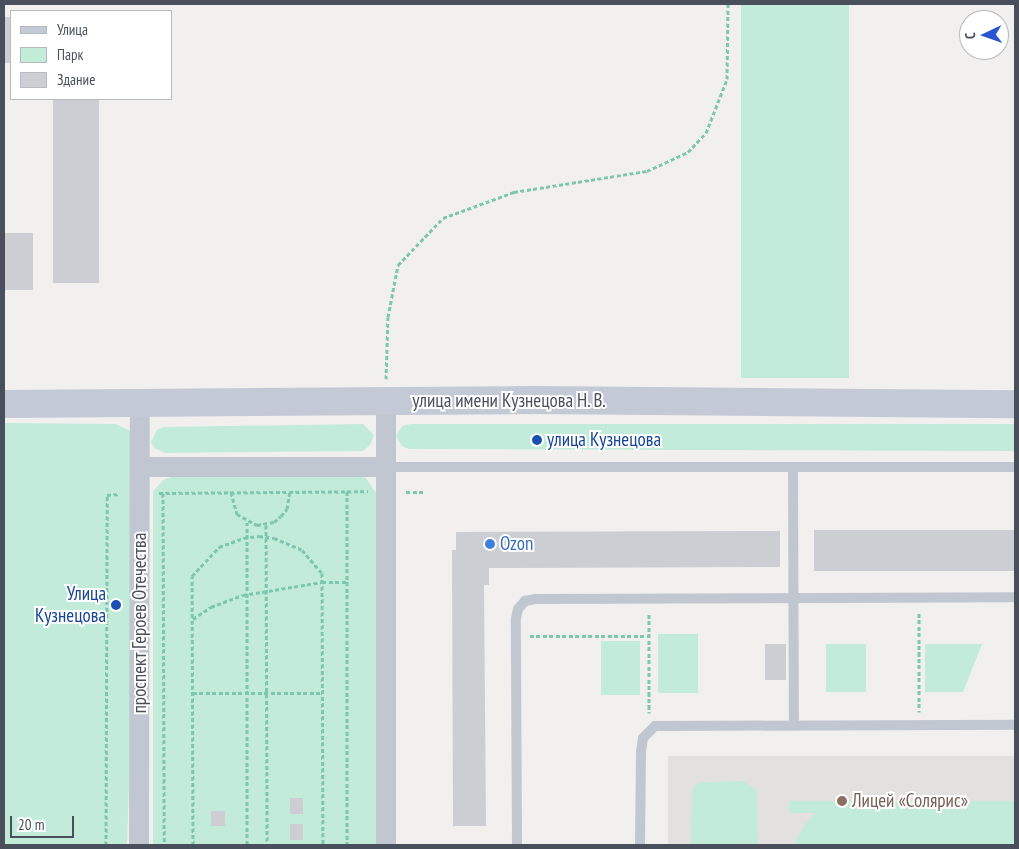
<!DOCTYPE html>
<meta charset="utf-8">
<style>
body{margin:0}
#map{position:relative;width:1019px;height:849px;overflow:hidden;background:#f1f0ef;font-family:"PT Sans Narrow",sans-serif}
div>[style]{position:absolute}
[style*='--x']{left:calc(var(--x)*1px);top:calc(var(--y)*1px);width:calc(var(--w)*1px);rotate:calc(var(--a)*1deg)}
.education>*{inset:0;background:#e2e1e0;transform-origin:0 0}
.green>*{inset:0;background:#c2ebd9;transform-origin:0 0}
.building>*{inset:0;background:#cdcdd4;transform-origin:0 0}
.path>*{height:3px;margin-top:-1.5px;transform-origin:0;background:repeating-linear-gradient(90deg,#7dc6af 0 4px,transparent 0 6.5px)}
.service>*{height:10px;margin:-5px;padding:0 5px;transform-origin:5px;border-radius:5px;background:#c1c7d0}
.minor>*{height:20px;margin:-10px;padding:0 10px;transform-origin:10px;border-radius:10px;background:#c1c7d0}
.secondary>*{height:28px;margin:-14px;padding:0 14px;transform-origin:14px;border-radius:14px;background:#c4c9d6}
.dots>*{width:14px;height:14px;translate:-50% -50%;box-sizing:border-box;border:2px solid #fff;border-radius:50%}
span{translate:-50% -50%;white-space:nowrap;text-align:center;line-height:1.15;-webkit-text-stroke:4px #fff;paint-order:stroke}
.street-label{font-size:19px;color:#494f5b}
.transit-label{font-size:19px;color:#164399}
.left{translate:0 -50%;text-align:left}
.right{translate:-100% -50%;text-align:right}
.shop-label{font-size:19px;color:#366cbe}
.education-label{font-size:19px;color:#785e54}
.frame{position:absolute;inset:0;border:5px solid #494f5b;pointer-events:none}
.legend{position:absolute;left:10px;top:10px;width:162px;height:90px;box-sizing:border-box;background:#fff;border:1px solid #b6b9bd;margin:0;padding:6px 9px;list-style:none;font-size:15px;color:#494f5b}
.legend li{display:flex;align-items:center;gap:10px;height:25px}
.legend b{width:25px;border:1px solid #b6b9bd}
.north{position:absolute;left:959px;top:10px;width:50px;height:50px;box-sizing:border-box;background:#fff;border:1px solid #b6b9bd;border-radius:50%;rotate:267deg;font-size:14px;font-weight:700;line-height:20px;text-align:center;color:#494f5b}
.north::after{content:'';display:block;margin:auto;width:18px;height:22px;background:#2a55d0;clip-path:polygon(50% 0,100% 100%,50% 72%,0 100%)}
.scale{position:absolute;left:10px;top:816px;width:64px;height:22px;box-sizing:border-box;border:2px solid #494f5b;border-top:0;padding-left:6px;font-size:15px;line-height:18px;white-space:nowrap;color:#494f5b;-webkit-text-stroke:4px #fff;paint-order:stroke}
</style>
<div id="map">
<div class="education">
<i style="left:1015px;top:756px;width:89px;height:347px;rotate:90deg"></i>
</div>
<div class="green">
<i style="left:741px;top:4px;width:108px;height:374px"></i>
<i style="clip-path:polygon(4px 423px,116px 424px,140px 436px,127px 845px,4px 845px)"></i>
<i style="clip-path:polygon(363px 424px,374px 435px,370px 445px,363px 451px,165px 453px,154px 448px,151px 442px,157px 430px,164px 427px)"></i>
<i style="clip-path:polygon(411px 424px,1015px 424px,1015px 451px,409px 449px,402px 446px,396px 436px,402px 426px)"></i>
<i style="clip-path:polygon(348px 473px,366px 478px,376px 493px,376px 845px,153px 845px,153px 492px,163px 480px,176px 475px)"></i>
<i style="left:658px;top:634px;width:40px;height:59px"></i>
<i style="left:601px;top:641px;width:39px;height:54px"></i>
<i style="left:826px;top:644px;width:40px;height:48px"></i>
<i style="clip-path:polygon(925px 644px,982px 644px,963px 692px,925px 692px)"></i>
<i style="clip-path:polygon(744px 781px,757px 790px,758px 845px,691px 845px,692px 789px,697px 784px,706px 782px)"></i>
<i style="clip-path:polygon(789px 801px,1015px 801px,1015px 845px,794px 845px,805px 824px,816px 813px,789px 813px)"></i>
</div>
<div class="building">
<i style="left:4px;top:17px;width:7px;height:46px"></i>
<i style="left:53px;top:99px;width:46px;height:184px"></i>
<i style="left:4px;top:233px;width:29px;height:57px"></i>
<i style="left:1015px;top:530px;width:41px;height:201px;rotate:90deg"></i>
<i style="clip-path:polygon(780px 531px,780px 567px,489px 568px,489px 585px,484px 585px,486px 826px,453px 826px,452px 550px,456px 550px,456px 532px)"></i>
<i style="left:765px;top:644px;width:21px;height:36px"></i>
<i style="left:290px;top:798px;width:13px;height:16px"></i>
<i style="left:225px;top:811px;width:15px;height:14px;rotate:90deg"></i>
<i style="left:290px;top:824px;width:13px;height:16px"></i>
</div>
<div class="path">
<i style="--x:386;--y:379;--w:62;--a:-88.2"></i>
<i style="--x:388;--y:317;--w:53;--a:-79.1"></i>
<i style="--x:398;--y:265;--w:65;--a:-46.2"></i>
<i style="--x:443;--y:218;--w:76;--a:-20.1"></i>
<i style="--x:514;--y:192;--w:135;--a:-9"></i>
<i style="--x:647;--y:171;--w:45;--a:-24.9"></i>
<i style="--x:688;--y:152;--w:26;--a:-47"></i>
<i style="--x:706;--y:133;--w:58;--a:-68.7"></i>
<i style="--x:727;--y:79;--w:75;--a:-89.2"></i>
<i style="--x:347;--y:491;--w:354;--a:90"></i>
<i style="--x:231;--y:492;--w:23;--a:75"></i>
<i style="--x:237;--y:514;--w:23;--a:29"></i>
<i style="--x:257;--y:525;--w:17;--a:-10"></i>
<i style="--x:274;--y:522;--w:9;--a:-41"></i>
<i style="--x:281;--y:516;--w:9;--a:-49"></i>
<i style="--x:287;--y:509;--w:18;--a:-81"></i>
<i style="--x:406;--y:492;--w:19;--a:0"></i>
<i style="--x:159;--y:493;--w:209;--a:-0.5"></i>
<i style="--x:163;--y:493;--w:352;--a:89.8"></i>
<i style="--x:247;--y:522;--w:323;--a:90"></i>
<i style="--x:266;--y:525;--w:320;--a:89.8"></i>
<i style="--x:919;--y:613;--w:99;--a:90"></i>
<i style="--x:649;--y:614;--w:99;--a:90"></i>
<i style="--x:193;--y:619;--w:22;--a:-34"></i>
<i style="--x:211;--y:607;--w:34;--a:-21"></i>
<i style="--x:243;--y:595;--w:80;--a:-9.3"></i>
<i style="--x:322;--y:582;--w:25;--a:0"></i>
<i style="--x:530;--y:636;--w:119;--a:0"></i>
<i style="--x:193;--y:693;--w:129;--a:0"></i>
<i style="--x:106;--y:845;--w:350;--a:-89.8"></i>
<i style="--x:107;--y:495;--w:13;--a:-4"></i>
<i style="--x:193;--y:845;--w:269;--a:-90.2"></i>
<i style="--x:192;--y:576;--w:40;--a:-47"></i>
<i style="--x:219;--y:547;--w:27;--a:-20"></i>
<i style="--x:244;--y:538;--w:15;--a:-8"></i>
<i style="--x:259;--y:536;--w:15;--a:8"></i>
<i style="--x:274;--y:538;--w:30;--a:23"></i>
<i style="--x:302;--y:550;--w:30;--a:49"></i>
<i style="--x:322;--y:573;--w:272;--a:89.8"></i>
</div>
<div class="service">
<i style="--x:385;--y:467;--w:630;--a:0"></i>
<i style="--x:793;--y:467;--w:258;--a:89.8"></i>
<i style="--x:517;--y:845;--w:226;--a:-90.3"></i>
<i style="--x:516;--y:619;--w:10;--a:-79"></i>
<i style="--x:518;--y:609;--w:11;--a:-49"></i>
<i style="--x:525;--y:601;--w:10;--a:-11"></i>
<i style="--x:535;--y:599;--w:480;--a:-0.2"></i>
<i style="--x:640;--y:845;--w:93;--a:-89.4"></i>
<i style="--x:641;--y:752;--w:14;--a:-82"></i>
<i style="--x:643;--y:738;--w:17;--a:-45"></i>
<i style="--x:655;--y:726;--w:360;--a:-0.2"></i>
</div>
<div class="minor">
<i style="--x:386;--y:402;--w:443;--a:90"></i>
<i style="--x:140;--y:467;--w:245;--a:0"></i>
<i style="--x:139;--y:845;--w:443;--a:-89.9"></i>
</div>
<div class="secondary">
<i style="--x:4;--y:404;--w:532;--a:-0.43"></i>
<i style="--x:536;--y:400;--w:479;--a:0.5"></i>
</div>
<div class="dots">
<i style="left:537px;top:440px;background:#1a4fb4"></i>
<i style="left:490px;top:544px;background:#3f7fe0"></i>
<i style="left:116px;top:605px;background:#1a4fb4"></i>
<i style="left:842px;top:801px;background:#8d6e63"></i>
</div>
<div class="street-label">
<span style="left:509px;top:401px">улица имени Кузнецова Н. В.</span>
<span style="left:140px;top:623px;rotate:-90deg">проспект Героев Отечества</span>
</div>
<div class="transit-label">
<span class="left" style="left:547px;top:440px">улица Кузнецова</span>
<span class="right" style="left:106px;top:605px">Улица<br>Кузнецова</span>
</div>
<div class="shop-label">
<span class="left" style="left:500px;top:544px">Ozon</span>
</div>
<div class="education-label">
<span class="left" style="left:852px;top:801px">Лицей «Солярис»</span>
</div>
<div class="frame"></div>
<ul class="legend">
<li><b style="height:6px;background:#c4c9d6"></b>Улица</li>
<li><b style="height:14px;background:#c2ebd9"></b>Парк</li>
<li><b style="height:14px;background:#cdcdd4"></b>Здание</li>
</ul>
<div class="north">С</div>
<div class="scale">20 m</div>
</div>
